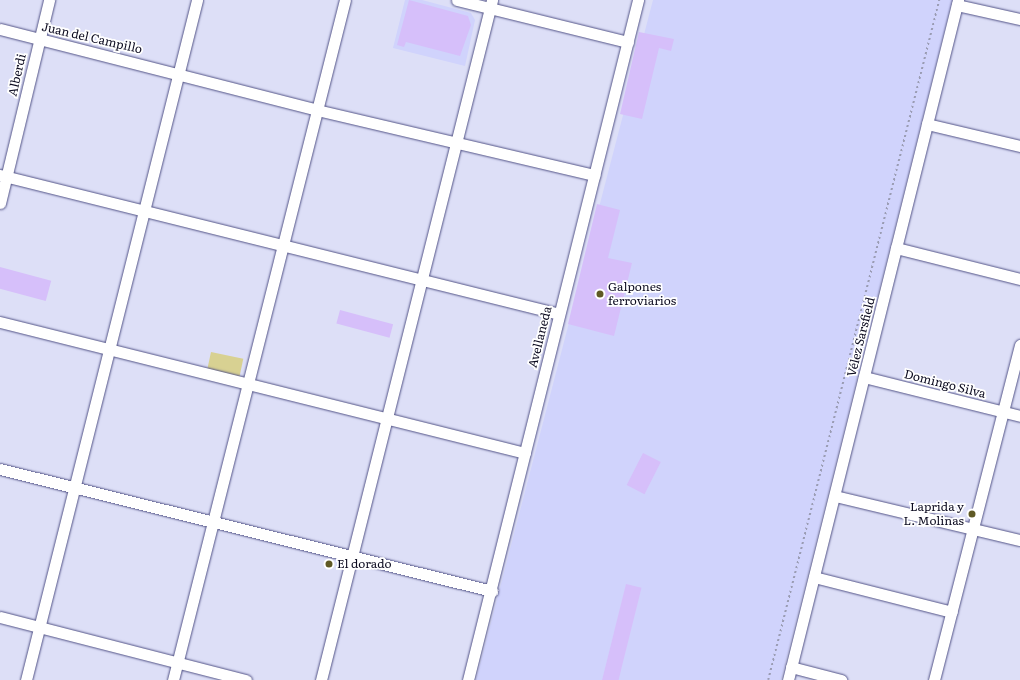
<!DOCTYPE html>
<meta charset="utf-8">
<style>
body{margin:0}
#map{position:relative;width:1020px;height:680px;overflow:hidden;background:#dddff7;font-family:Literata,serif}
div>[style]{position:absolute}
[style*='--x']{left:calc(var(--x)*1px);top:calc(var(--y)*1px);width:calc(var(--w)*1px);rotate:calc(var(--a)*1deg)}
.built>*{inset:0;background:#d0d3fc}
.green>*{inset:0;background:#d8d192;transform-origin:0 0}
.building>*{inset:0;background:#d6bffa;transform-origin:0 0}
.path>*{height:1.5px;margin-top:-0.75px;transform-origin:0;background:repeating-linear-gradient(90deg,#9a9cb3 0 2px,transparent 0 5px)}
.roads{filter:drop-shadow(0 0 1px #525387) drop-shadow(0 0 1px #525387)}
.street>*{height:11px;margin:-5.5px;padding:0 5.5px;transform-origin:5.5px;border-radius:5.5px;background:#fff}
.dots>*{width:11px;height:11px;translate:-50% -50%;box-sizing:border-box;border:2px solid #fff;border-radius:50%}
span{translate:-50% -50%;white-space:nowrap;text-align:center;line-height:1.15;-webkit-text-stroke:3.5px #fff;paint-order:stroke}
.street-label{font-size:12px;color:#0c0b20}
.poi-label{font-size:12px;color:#0c0b20}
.left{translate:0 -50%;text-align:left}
.right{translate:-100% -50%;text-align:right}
</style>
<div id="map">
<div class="built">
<i style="clip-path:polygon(405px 0,422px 0,471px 13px,475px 20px,465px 66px,393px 48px)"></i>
<i style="clip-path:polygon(653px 0,952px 0,781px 680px,476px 680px)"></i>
</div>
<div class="green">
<i style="left:211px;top:352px;width:33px;height:18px;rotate:12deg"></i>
</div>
<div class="building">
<i style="clip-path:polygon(409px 0,468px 16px,471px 25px,460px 56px,406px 42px,404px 47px,397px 45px)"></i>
<i style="clip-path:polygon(639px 32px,674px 39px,671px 51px,659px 48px,642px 119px,620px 114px)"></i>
<i style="clip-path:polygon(597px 204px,620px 210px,608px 258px,632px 263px,614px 336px,568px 324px)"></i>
<i style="left:0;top:267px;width:53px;height:21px;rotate:15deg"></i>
<i style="left:340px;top:310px;width:55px;height:14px;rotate:15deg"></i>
<i style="left:643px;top:453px;width:20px;height:36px;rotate:27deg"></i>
<i style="left:626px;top:584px;width:16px;height:99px;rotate:14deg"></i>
</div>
<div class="path">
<i style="--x:768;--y:680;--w:701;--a:-75.88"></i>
</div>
<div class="roads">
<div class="street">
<i style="--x:457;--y:0;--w:176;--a:13.8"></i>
<i style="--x:957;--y:5;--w:65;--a:12.5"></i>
<i style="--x:0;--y:29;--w:327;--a:14.3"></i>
<i style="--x:317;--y:110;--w:285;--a:13.2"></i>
<i style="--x:927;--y:124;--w:96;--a:13.3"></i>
<i style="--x:0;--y:175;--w:576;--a:13.96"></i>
<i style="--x:0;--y:203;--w:209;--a:-76.4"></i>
<i style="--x:896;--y:248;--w:128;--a:14"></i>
<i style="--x:0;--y:322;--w:541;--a:14.01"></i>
<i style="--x:864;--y:377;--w:161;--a:14"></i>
<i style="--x:0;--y:469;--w:507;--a:13.93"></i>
<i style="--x:835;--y:496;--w:190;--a:13.4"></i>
<i style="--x:814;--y:577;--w:142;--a:14.2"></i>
<i style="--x:0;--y:617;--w:254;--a:14.4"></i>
<i style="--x:791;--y:667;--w:52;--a:14.6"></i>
<i style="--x:26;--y:680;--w:701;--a:-75.88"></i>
<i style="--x:173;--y:680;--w:701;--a:-75.81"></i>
<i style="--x:321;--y:680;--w:701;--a:-75.88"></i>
<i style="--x:468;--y:680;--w:701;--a:-75.96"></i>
<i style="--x:788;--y:680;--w:701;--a:-75.96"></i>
<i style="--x:934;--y:680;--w:346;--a:-75.6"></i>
</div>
</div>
<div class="dots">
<i style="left:600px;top:294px;background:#5f5925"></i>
<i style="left:972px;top:514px;background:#5f5925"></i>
<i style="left:329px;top:564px;background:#5f5925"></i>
</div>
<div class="street-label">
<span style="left:92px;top:38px;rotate:13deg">Juan del Campillo</span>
<span style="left:17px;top:75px;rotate:-77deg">Alberdi</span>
<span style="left:540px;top:337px;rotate:-76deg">Avellaneda</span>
<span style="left:861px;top:337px;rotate:-76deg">Vélez Sarsfield</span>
<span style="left:945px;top:384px;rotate:14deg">Domingo Silva</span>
</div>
<div class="poi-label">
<span class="left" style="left:608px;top:294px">Galpones<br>ferroviarios</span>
<span class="right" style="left:964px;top:514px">Laprida y<br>L. Molinas</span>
<span class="left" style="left:337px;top:564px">El dorado</span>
</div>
</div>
